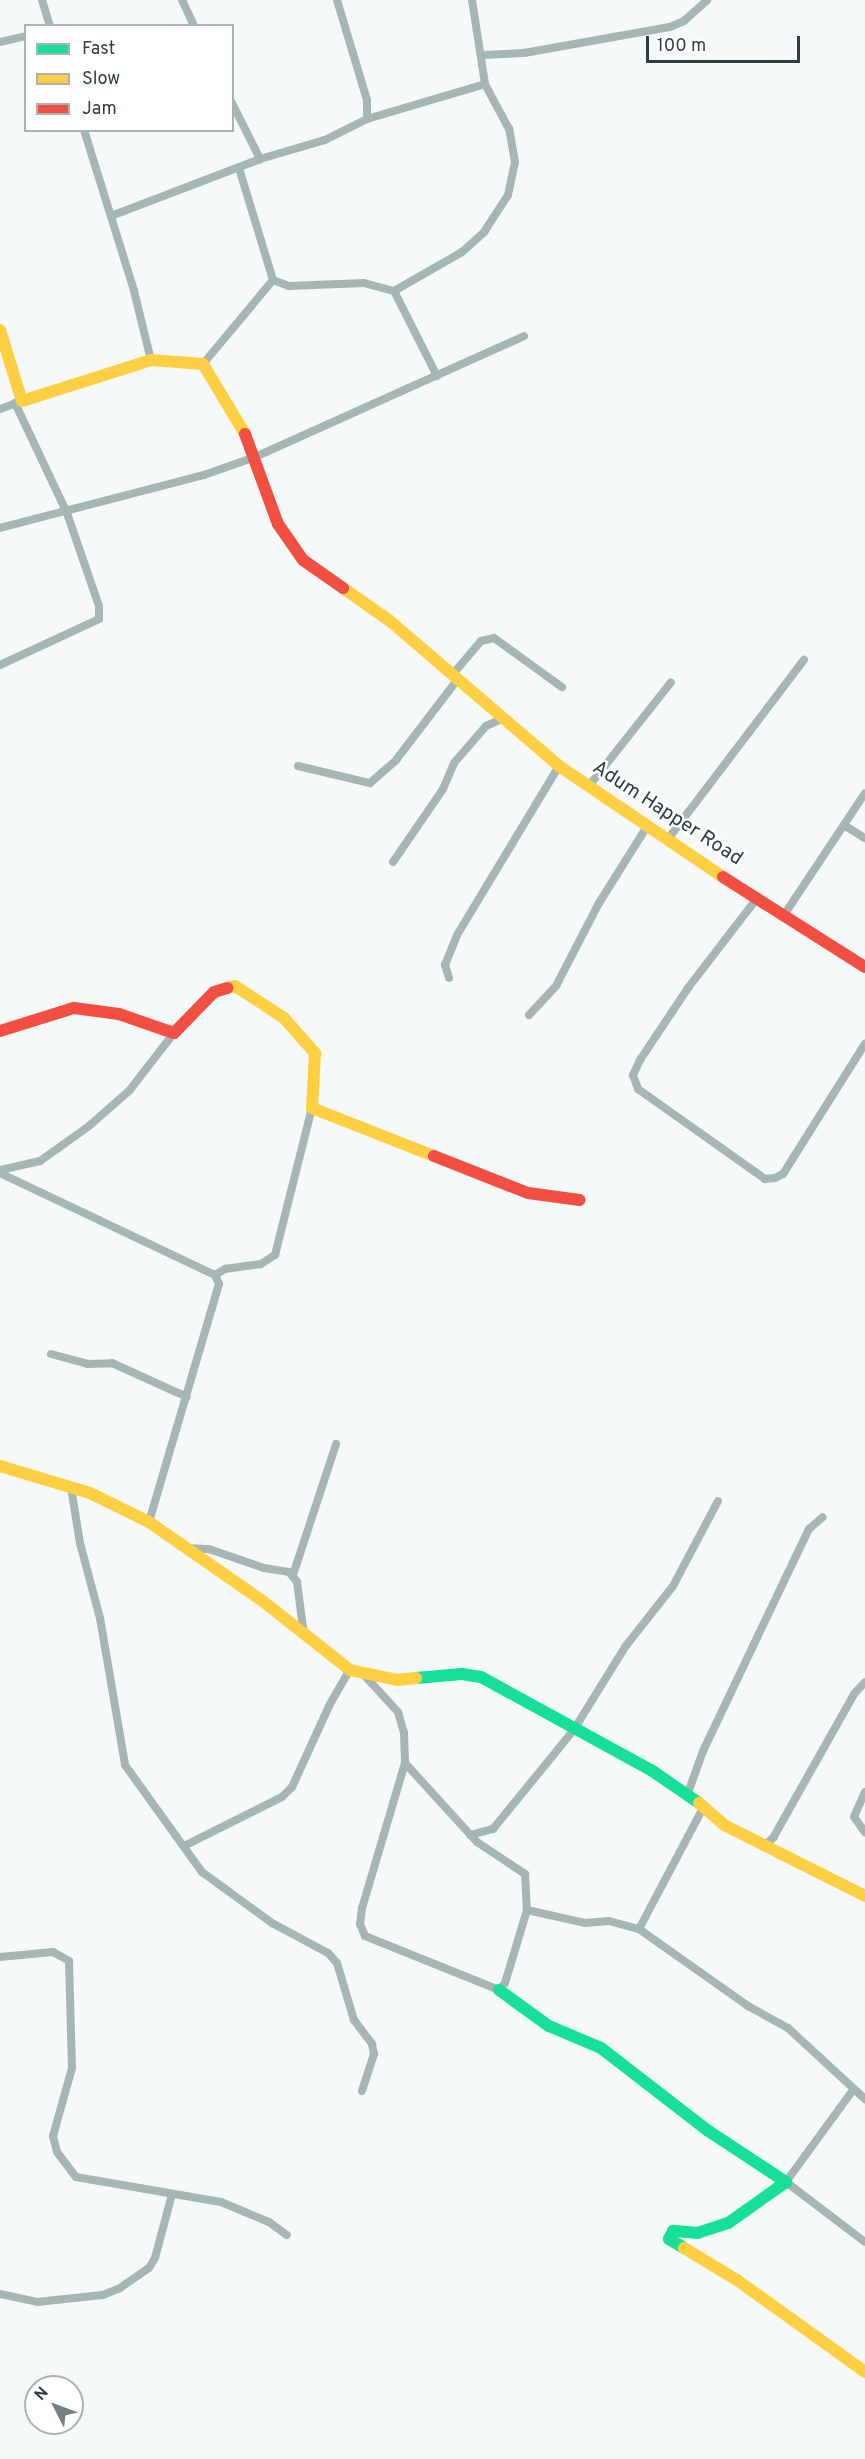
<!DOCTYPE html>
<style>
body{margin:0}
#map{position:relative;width:865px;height:2459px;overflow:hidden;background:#f5f9fa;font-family:Overpass,sans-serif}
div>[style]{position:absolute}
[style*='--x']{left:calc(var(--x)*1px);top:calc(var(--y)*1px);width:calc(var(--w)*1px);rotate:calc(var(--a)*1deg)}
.street>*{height:8px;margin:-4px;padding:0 4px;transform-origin:4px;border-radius:4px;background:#a5b6b4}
.fast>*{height:12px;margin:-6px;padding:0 6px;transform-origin:6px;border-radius:6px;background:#16e098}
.slow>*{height:12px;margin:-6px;padding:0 6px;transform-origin:6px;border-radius:6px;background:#ffcf43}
.jam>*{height:12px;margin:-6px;padding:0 6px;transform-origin:6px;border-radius:6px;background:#f24e42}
span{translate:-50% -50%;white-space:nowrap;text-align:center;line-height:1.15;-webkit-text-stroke:5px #fff;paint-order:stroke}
.street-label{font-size:20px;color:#2d3f45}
.legend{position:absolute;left:24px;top:24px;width:210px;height:108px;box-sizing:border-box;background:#fff;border:2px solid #abb2b5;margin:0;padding:8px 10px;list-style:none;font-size:18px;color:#2d3f45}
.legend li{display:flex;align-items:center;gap:12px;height:30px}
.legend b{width:30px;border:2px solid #abb2b5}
.north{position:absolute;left:24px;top:2375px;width:60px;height:60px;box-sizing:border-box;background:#fff;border:2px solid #abb2b5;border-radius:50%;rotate:312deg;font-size:16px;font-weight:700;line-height:24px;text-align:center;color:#2d3f45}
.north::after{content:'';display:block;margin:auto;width:21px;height:27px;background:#738084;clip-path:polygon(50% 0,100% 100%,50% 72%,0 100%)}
.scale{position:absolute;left:646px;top:36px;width:154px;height:27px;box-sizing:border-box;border:3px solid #2d3f45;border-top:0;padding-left:8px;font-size:18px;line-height:21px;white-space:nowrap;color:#2d3f45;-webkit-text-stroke:4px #fff;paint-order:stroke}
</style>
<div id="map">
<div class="street">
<i style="--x:42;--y:0;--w:27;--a:73"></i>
<i style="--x:182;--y:0;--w:29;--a:65"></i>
<i style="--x:0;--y:42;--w:27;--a:-13"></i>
<i style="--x:483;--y:55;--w:41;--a:-2.8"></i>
<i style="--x:524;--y:53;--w:148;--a:-10.1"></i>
<i style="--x:670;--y:27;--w:15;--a:-23"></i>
<i style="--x:684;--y:21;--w:31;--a:-42"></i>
<i style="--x:232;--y:103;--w:63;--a:63.4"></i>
<i style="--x:367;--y:119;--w:123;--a:-16.5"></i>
<i style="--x:485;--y:84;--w:85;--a:-98.8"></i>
<i style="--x:84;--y:130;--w:169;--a:72.7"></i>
<i style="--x:134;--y:291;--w:71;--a:76.2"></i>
<i style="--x:111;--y:216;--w:160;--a:-20.9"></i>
<i style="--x:260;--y:159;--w:68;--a:-16.3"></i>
<i style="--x:325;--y:140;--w:47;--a:-26.6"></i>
<i style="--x:367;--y:119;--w:19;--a:-90"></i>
<i style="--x:367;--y:100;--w:104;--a:-106.7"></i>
<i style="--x:273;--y:280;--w:17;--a:21"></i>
<i style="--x:289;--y:286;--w:75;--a:-2.3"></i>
<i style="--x:364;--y:283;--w:31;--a:15"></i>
<i style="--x:203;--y:364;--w:109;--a:-50.2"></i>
<i style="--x:273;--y:280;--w:117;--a:-106.9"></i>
<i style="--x:437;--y:376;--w:95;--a:-116.8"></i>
<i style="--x:394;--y:291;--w:78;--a:-29.8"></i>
<i style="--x:462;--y:252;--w:30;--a:-42"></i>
<i style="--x:484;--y:232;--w:44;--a:-57"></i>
<i style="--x:508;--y:195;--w:34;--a:-78"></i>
<i style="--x:515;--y:162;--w:34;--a:-100"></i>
<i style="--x:509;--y:129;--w:51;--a:-118.1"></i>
<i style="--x:0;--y:409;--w:20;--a:-20"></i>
<i style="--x:0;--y:528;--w:211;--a:-14.6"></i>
<i style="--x:204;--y:475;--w:54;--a:-19.4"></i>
<i style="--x:255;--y:457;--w:295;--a:-24.2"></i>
<i style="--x:0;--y:665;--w:109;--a:-24.9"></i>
<i style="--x:99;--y:619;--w:13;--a:-90"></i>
<i style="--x:99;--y:606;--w:98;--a:-109"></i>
<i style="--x:67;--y:513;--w:122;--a:-115.3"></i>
<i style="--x:453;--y:674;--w:43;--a:-49.7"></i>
<i style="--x:481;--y:641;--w:13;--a:-13"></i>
<i style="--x:494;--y:638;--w:84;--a:35.8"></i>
<i style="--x:298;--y:766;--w:74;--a:13.3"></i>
<i style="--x:370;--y:783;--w:35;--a:-41"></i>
<i style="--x:396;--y:760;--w:102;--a:-52.6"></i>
<i style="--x:589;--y:786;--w:132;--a:-51.7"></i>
<i style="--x:844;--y:825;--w:25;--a:32"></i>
<i style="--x:668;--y:839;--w:225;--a:-52.8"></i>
<i style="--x:393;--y:862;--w:88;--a:-55.6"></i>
<i style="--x:443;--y:789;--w:28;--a:-67"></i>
<i style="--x:454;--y:763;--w:49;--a:-49.1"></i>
<i style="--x:486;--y:726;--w:17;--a:-24"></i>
<i style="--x:758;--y:897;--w:115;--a:127.6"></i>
<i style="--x:688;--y:988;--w:87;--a:123.7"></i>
<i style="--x:640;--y:1060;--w:17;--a:115"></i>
<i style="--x:633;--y:1075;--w:15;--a:70"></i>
<i style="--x:638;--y:1089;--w:156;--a:35.3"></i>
<i style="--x:765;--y:1179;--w:10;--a:-6"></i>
<i style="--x:775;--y:1178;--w:9;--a:-27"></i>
<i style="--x:783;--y:1174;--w:154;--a:-57.8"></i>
<i style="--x:784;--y:915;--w:146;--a:-56.4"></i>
<i style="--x:449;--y:978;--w:14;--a:-107"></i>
<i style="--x:445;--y:965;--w:32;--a:-68"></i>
<i style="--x:457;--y:935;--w:197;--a:-58.9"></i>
<i style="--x:529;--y:1015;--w:40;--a:-47"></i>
<i style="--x:556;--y:986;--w:93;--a:-62.6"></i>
<i style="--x:599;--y:903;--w:89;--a:-57.9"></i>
<i style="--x:0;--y:1170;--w:41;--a:-12.7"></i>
<i style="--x:40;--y:1161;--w:60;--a:-35.5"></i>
<i style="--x:89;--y:1126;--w:53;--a:-41.2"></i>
<i style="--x:129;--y:1091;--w:73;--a:-52.2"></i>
<i style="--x:0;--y:1173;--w:238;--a:25.4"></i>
<i style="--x:215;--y:1275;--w:10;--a:66"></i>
<i style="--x:219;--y:1284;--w:248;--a:106.4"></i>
<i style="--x:215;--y:1275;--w:12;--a:-31"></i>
<i style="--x:225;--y:1269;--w:36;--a:-8"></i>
<i style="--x:261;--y:1264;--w:17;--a:-33"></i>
<i style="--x:275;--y:1255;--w:152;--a:-75.9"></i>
<i style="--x:51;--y:1354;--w:38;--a:15"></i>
<i style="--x:88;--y:1364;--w:24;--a:-2"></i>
<i style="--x:112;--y:1363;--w:82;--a:24.4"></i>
<i style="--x:71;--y:1487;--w:57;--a:80.9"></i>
<i style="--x:80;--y:1543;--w:78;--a:75.1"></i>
<i style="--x:100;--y:1618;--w:149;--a:80.3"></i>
<i style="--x:125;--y:1765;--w:132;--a:54.3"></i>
<i style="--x:202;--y:1872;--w:87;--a:36.1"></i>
<i style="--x:272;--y:1923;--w:64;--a:28.2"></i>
<i style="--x:328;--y:1953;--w:13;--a:48"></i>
<i style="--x:337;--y:1963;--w:59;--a:73.4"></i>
<i style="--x:354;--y:2020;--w:30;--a:53"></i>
<i style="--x:372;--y:2044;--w:10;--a:79"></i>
<i style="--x:374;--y:2054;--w:39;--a:108"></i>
<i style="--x:187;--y:1548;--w:22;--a:3"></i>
<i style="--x:209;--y:1549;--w:58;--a:19.1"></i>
<i style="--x:264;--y:1568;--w:25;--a:9"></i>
<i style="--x:289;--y:1572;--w:13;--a:51"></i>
<i style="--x:297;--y:1582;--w:53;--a:82.5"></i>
<i style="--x:293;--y:1575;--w:138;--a:-71.8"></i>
<i style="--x:365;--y:1676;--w:49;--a:47.5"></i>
<i style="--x:398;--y:1712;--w:22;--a:74"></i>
<i style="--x:404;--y:1733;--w:30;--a:88"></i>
<i style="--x:405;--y:1763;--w:107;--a:47.7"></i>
<i style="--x:477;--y:1842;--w:58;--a:33.7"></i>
<i style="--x:525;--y:1874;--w:36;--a:87"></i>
<i style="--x:527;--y:1910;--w:59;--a:12.6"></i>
<i style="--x:585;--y:1923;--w:24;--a:-5"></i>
<i style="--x:609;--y:1921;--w:31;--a:15"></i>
<i style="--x:639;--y:1929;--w:133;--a:35.2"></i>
<i style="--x:748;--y:2006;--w:46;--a:28.8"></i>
<i style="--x:788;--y:2028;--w:105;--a:42.7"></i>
<i style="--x:405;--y:1763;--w:151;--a:106.5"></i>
<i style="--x:362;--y:1908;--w:16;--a:97"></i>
<i style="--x:360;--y:1924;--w:13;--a:67"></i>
<i style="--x:365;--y:1936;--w:144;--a:21.9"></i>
<i style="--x:499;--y:1990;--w:9;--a:-49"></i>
<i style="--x:505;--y:1983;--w:76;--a:-73.2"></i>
<i style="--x:865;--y:1792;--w:27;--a:114"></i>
<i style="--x:854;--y:1817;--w:19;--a:54"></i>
<i style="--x:688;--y:1793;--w:45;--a:-70.3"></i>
<i style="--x:703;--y:1751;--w:246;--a:-64.5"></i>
<i style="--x:809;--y:1529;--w:18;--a:-41"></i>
<i style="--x:470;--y:1835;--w:24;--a:-15"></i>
<i style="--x:493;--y:1829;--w:127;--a:-50.8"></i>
<i style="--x:573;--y:1731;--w:99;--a:-58.2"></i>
<i style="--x:625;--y:1647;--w:78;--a:-51.8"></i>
<i style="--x:673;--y:1586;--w:96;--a:-62.1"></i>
<i style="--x:186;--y:1845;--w:107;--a:-26.6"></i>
<i style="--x:282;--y:1797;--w:14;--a:-45"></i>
<i style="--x:292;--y:1787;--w:91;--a:-65.4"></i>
<i style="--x:330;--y:1704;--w:39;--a:-60"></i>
<i style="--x:765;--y:1845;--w:11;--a:-41"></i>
<i style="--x:773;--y:1838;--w:165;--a:-60.6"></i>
<i style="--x:854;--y:1694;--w:16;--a:-47"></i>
<i style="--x:639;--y:1929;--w:135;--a:-62.1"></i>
<i style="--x:0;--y:1957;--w:53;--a:-5.4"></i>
<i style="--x:53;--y:1952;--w:18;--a:29"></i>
<i style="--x:69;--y:1961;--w:107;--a:88.4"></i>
<i style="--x:72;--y:2068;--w:71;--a:105.6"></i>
<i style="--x:53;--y:2136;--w:16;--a:76"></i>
<i style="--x:57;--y:2152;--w:31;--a:53"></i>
<i style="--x:76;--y:2177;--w:147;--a:9.8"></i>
<i style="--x:221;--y:2202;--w:52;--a:22.6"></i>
<i style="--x:269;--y:2222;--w:22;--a:36"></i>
<i style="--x:853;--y:2090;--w:114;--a:126.1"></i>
<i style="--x:786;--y:2182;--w:99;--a:37.2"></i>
<i style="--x:0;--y:2294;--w:38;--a:12"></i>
<i style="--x:37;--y:2302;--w:66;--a:-6.1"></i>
<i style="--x:103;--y:2295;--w:18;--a:-22"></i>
<i style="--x:120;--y:2288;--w:35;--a:-35"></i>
<i style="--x:149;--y:2268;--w:12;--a:-59"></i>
<i style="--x:155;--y:2258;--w:66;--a:-75.1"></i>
</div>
<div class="fast">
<i style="--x:416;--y:1678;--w:46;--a:-5"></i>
<i style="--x:462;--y:1674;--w:19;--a:9"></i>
<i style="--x:481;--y:1677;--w:194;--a:28.7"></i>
<i style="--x:651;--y:1770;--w:58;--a:34.5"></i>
<i style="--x:499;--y:1990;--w:62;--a:35.8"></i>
<i style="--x:549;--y:2026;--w:56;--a:22.9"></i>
<i style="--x:601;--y:2048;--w:134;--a:37.7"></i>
<i style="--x:707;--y:2130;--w:95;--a:33.4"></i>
<i style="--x:786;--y:2182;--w:71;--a:144.7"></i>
<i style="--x:728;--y:2223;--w:32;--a:162"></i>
<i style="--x:698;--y:2233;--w:25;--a:-175"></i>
<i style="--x:673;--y:2231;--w:9;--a:117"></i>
<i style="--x:669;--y:2239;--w:17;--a:31"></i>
</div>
<div class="slow">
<i style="--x:0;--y:330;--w:74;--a:72.8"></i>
<i style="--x:22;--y:401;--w:135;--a:-17.6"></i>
<i style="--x:151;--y:360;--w:52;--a:4.4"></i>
<i style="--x:203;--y:364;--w:82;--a:59"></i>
<i style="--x:343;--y:588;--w:57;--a:35.1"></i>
<i style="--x:390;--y:621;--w:223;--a:40.6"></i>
<i style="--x:559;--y:766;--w:198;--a:34.1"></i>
<i style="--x:227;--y:988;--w:8;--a:-14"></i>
<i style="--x:235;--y:986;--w:59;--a:33.1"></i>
<i style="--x:284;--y:1018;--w:47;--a:48.5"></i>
<i style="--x:315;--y:1053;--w:55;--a:93.1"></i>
<i style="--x:312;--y:1108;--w:131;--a:21.5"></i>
<i style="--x:0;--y:1466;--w:94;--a:16.7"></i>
<i style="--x:90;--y:1493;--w:66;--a:26.2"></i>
<i style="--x:149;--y:1522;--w:140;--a:34.8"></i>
<i style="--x:264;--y:1602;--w:110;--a:38.3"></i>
<i style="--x:350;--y:1670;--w:48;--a:12"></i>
<i style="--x:397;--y:1680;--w:19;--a:-6"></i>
<i style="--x:699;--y:1803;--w:33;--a:41"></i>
<i style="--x:724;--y:1825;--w:158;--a:26.7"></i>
<i style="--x:684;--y:2248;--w:62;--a:31.1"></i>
<i style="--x:737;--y:2280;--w:158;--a:35.7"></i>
</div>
<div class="jam">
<i style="--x:245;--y:434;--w:96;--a:69.9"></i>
<i style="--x:278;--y:524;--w:44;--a:55.2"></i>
<i style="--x:303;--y:560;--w:49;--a:35"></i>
<i style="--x:723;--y:877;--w:168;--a:32.4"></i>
<i style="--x:0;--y:1031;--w:77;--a:-17.3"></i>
<i style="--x:74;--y:1008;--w:45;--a:7.6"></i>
<i style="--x:119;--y:1014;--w:58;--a:19.1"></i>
<i style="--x:174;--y:1033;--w:57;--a:-45.7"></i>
<i style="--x:214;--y:992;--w:14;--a:-17"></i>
<i style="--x:434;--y:1156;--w:101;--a:21.5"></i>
<i style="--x:528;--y:1193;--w:52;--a:7.7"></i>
</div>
<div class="street-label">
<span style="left:667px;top:814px;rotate:33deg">Adum Happer Road</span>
</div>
<ul class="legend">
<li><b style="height:8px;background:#16e098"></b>Fast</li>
<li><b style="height:8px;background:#ffcf43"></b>Slow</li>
<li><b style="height:8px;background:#f24e42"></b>Jam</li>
</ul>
<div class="north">N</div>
<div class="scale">100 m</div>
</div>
